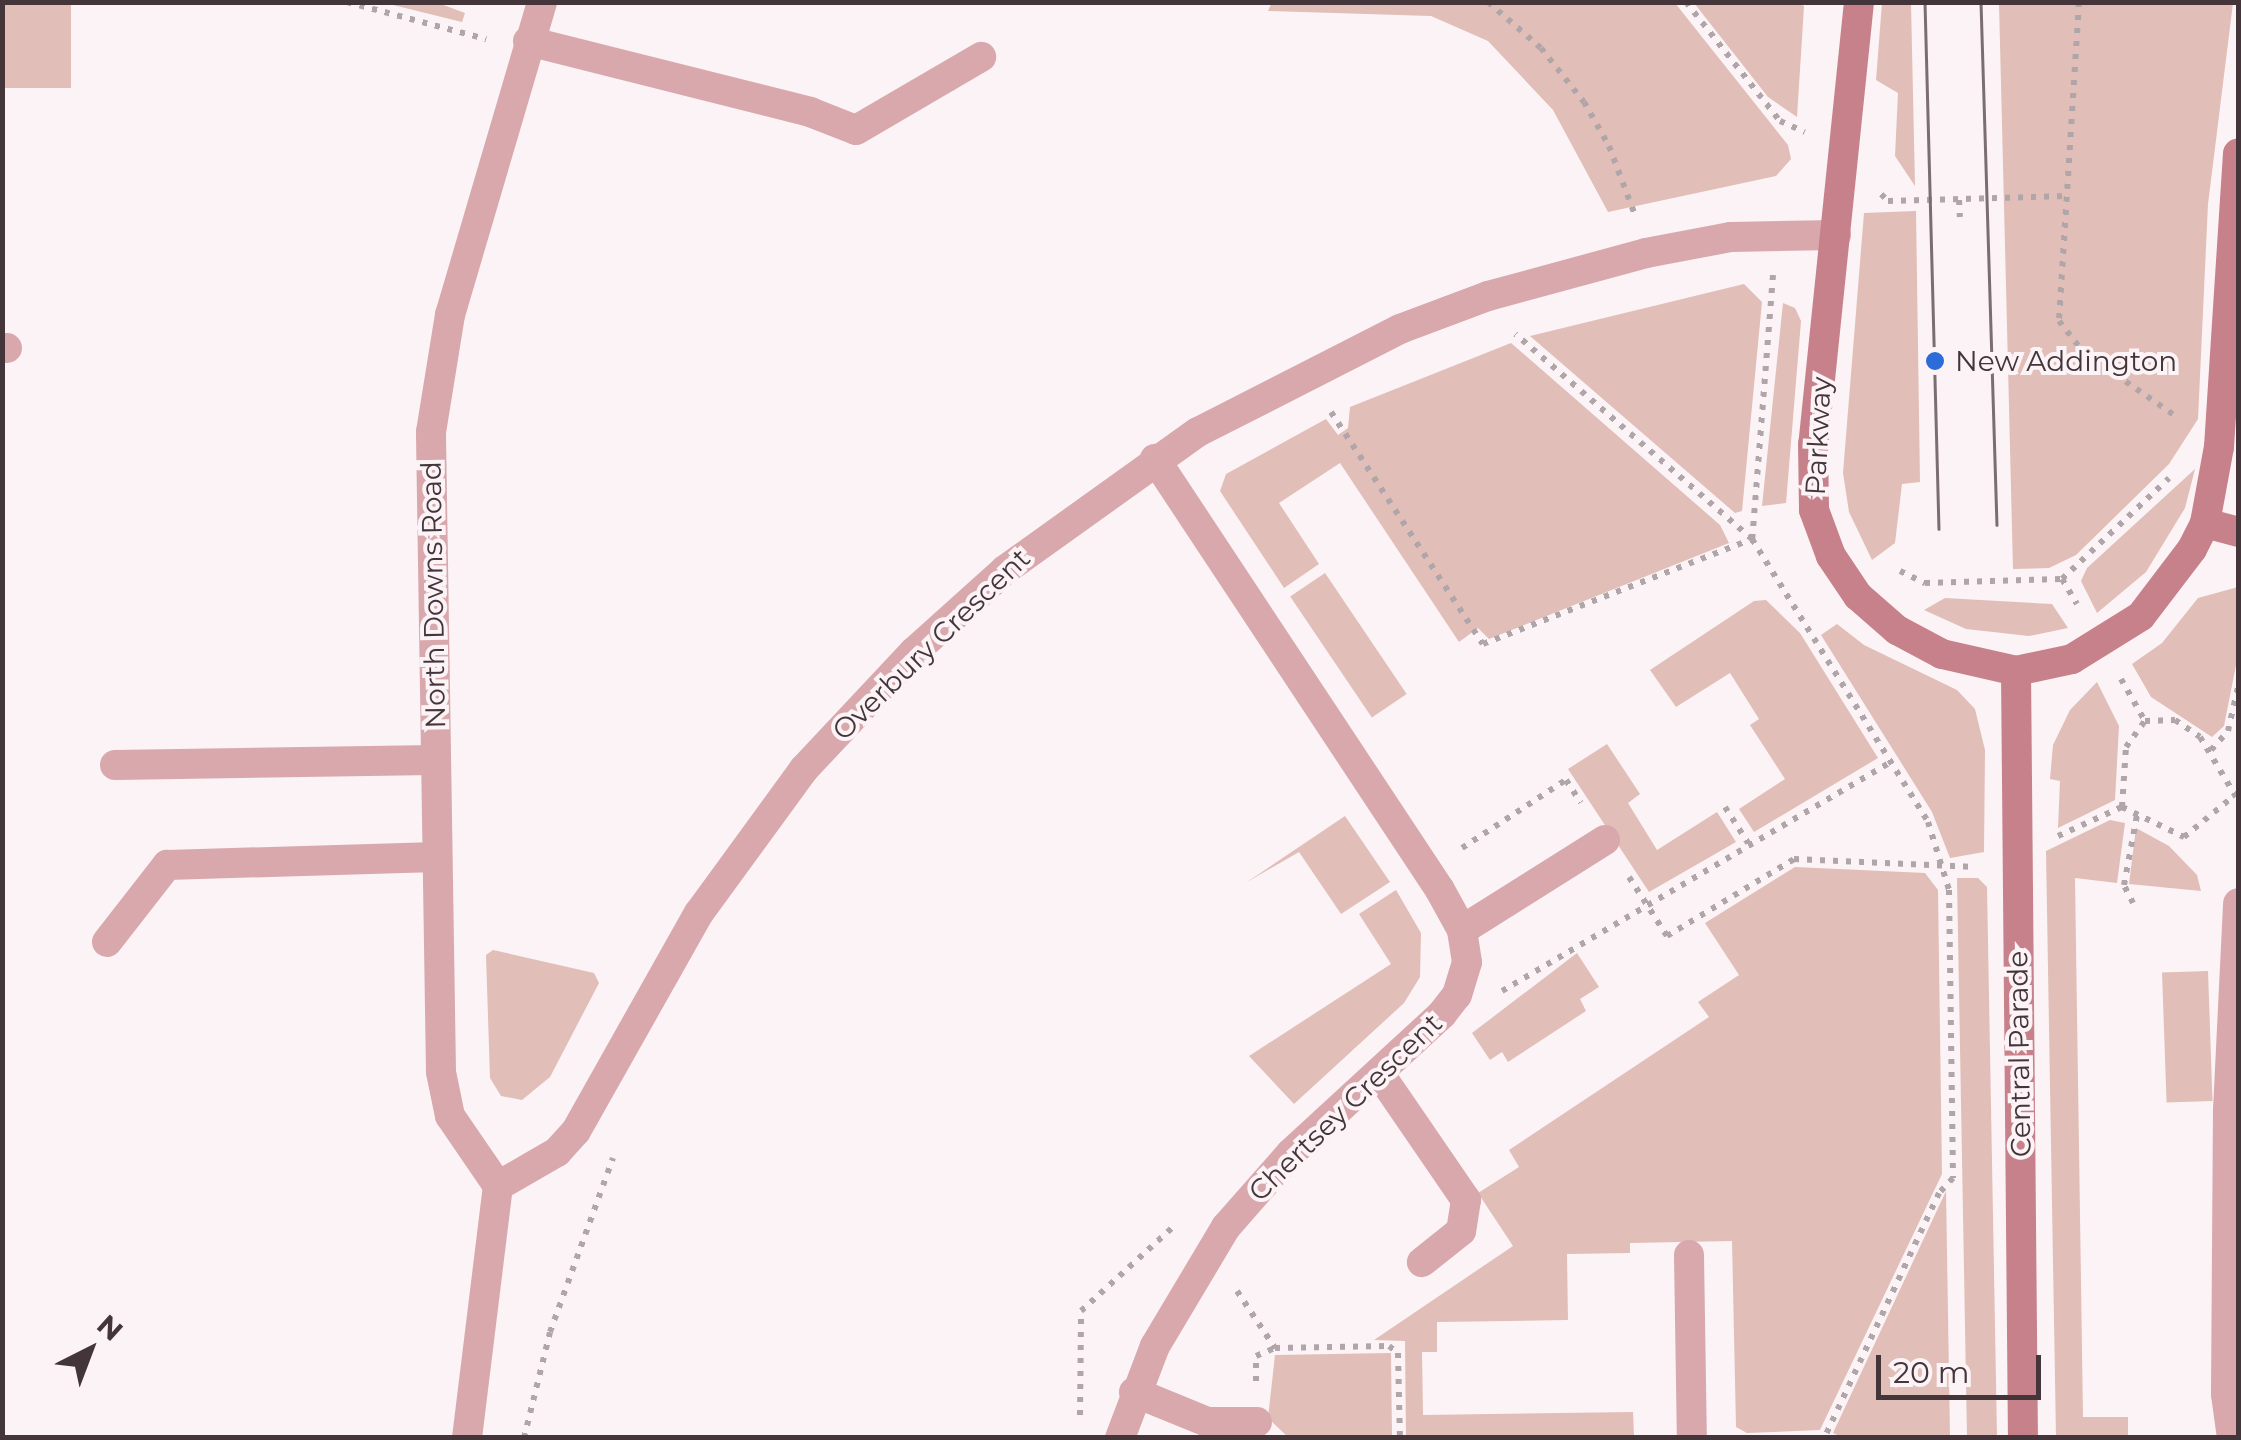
<!DOCTYPE html>
<style>
body{margin:0}
#map{position:relative;width:2241px;height:1440px;overflow:hidden;background:#fbf3f6;font-family:Montserrat,sans-serif}
div>[style]{position:absolute}
[style*='--x']{left:calc(var(--x)*1px);top:calc(var(--y)*1px);width:calc(var(--w)*1px);rotate:calc(var(--a)*1deg)}
.green>*{inset:0;background:#e1beb7;transform-origin:0 0}
.path>*{height:6px;margin-top:-3px;transform-origin:0;background:repeating-linear-gradient(90deg,#b0a6a9 0 5px,transparent 0 13px)}
.lane>*{height:30px;margin:-15px;padding:0 15px;transform-origin:15px;border-radius:15px;background:#d8a8ad}
.street>*{height:30px;margin:-15px;padding:0 15px;transform-origin:15px;border-radius:15px;background:#d8a8ad}
.secondary>*{height:30px;margin:-15px;padding:0 15px;transform-origin:15px;border-radius:15px;background:#c7818a}
.tram>*{height:2.5px;margin:-1.25px;padding:0 1.25px;transform-origin:1.25px;border-radius:1.25px;background:#7a6e73}
.dots>*{width:28px;height:28px;translate:-50% -50%;box-sizing:border-box;border:5px solid #fbf3f6;border-radius:50%}
span{translate:-50% -50%;white-space:nowrap;text-align:center;line-height:1.15;-webkit-text-stroke:8px #fbf3f6;paint-order:stroke}
.poi-label{font-size:28px;color:#43353a}
.left{translate:0 -50%;text-align:left}
.street-label{font-size:28px;color:#43353a}
.frame{position:absolute;inset:0;border:5px solid #43353a;pointer-events:none}
.north{position:absolute;left:40px;top:1300px;width:100px;height:100px;-webkit-text-stroke:8px #fbf3f6;paint-order:stroke;rotate:42deg;font-size:28px;font-weight:700;line-height:40px;text-align:center;color:#43353a}
.north::after{content:'';display:block;margin:auto;width:35px;height:45px;background:#43353a;clip-path:polygon(50% 0,100% 100%,50% 72%,0 100%)}
.scale{position:absolute;left:1876px;top:1355px;width:165px;height:45px;box-sizing:border-box;border:5px solid #43353a;border-top:0;padding-left:12px;font-size:30px;line-height:35px;white-space:nowrap;color:#43353a;-webkit-text-stroke:8px #fbf3f6;paint-order:stroke}
</style>
<div id="map">
<div class="green">
<i style="clip-path:polygon(1272px 2px,1675px 3px,1788px 145px,1791px 159px,1776px 176px,1608px 212px,1553px 110px,1488px 41px,1431px 16px,1268px 11px)"></i>
<i style="clip-path:polygon(1795px 2px,1804px 6px,1797px 117px,1768px 97px,1694px 3px)"></i>
<i style="left:2px;top:3px;width:69px;height:85px"></i>
<i style="clip-path:polygon(385px 3px,438px 3px,465px 13px,462px 22px)"></i>
<i style="clip-path:polygon(1882px 3px,1911px 3px,1915px 186px,1895px 156px,1898px 93px,1876px 80px)"></i>
<i style="clip-path:polygon(1999px 3px,2233px 3px,2208px 204px,2198px 419px,2169px 464px,2076px 555px,2049px 568px,2013px 569px)"></i>
<i style="clip-path:polygon(1916px 211px,1920px 482px,1902px 484px,1895px 543px,1872px 560px,1849px 512px,1843px 473px,1864px 213px)"></i>
<i style="clip-path:polygon(1744px 284px,1762px 302px,1742px 511px,1735px 513px,1530px 336px)"></i>
<i style="clip-path:polygon(1783px 303px,1795px 308px,1801px 321px,1786px 503px,1762px 506px)"></i>
<i style="clip-path:polygon(1511px 343px,1720px 525px,1729px 543px,1489px 639px,1478px 628px,1459px 642px,1340px 463px,1279px 503px,1319px 564px,1284px 588px,1220px 491px,1226px 474px,1326px 419px,1338px 435px,1348px 428px,1350px 407px)"></i>
<i style="clip-path:polygon(2195px 469px,2185px 508px,2146px 572px,2097px 613px,2081px 581px,2087px 568px)"></i>
<i style="left:1325px;top:573px;width:146px;height:42px;rotate:56deg"></i>
<i style="clip-path:polygon(2238px 587px,2238px 655px,2224px 726px,2212px 737px,2151px 697px,2132px 664px,2162px 643px,2198px 598px)"></i>
<i style="clip-path:polygon(1945px 598px,2052px 604px,2068px 628px,2029px 636px,1966px 629px,1924px 610px)"></i>
<i style="clip-path:polygon(1766px 600px,1800px 633px,1878px 758px,1754px 832px,1739px 809px,1785px 779px,1750px 725px,1759px 719px,1730px 673px,1676px 707px,1650px 670px,1754px 601px)"></i>
<i style="clip-path:polygon(1837px 624px,1864px 645px,1957px 690px,1975px 709px,1985px 750px,1984px 852px,1950px 858px,1932px 812px,1821px 635px)"></i>
<i style="clip-path:polygon(2097px 682px,2119px 726px,2115px 800px,2058px 828px,2060px 781px,2050px 779px,2053px 745px,2070px 710px)"></i>
<i style="clip-path:polygon(1607px 744px,1640px 794px,1628px 803px,1657px 850px,1717px 812px,1736px 842px,1649px 892px,1568px 769px)"></i>
<i style="clip-path:polygon(1345px 816px,1390px 882px,1341px 914px,1299px 852px,1247px 882px)"></i>
<i style="clip-path:polygon(2110px 820px,2125px 823px,2117px 883px,2075px 878px,2083px 1417px,2128px 1417px,2128px 1437px,2056px 1437px,2046px 851px)"></i>
<i style="clip-path:polygon(2136px 828px,2169px 846px,2197px 875px,2201px 891px,2129px 884px)"></i>
<i style="clip-path:polygon(1795px 867px,1925px 873px,1938px 890px,1942px 1174px,1820px 1430px,1747px 1433px,1736px 1427px,1732px 1241px,1630px 1243px,1630px 1253px,1567px 1254px,1568px 1320px,1437px 1322px,1437px 1352px,1422px 1352px,1423px 1415px,1633px 1412px,1634px 1436px,1406px 1437px,1405px 1341px,1374px 1340px,1513px 1246px,1478px 1193px,1519px 1167px,1509px 1150px,1709px 1017px,1698px 1002px,1739px 975px,1705px 923px)"></i>
<i style="clip-path:polygon(1957px 878px,1978px 878px,1987px 887px,1997px 1437px,1967px 1437px)"></i>
<i style="clip-path:polygon(1396px 890px,1421px 933px,1420px 977px,1404px 1003px,1294px 1104px,1249px 1056px,1391px 964px,1359px 914px)"></i>
<i style="clip-path:polygon(493px 950px,594px 973px,599px 983px,550px 1077px,522px 1100px,501px 1096px,490px 1078px,486px 955px)"></i>
<i style="clip-path:polygon(1577px 953px,1599px 987px,1580px 999px,1586px 1011px,1508px 1062px,1502px 1052px,1490px 1060px,1472px 1033px)"></i>
<i style="left:2208px;top:971px;width:130px;height:46px;rotate:88deg"></i>
<i style="clip-path:polygon(1946px 1191px,1950px 1437px,1841px 1437px,1833px 1433px)"></i>
<i style="clip-path:polygon(1391px 1353px,1392px 1437px,1288px 1437px,1268px 1418px,1275px 1355px)"></i>
</div>
<div class="path">
<i style="--x:347;--y:2;--w:144;--a:14.9"></i>
<i style="--x:1488;--y:2;--w:70;--a:41"></i>
<i style="--x:1541;--y:48;--w:69;--a:51.5"></i>
<i style="--x:1584;--y:102;--w:51;--a:60.4"></i>
<i style="--x:1609;--y:146;--w:74;--a:69.4"></i>
<i style="--x:1686;--y:2;--w:152;--a:51.7"></i>
<i style="--x:1780;--y:121;--w:27;--a:24"></i>
<i style="--x:2079;--y:2;--w:320;--a:93.6"></i>
<i style="--x:2059;--y:321;--w:39;--a:52"></i>
<i style="--x:2083;--y:352;--w:114;--a:34.7"></i>
<i style="--x:1881;--y:194;--w:10;--a:45"></i>
<i style="--x:1888;--y:201;--w:178;--a:-1.6"></i>
<i style="--x:1959;--y:200;--w:17;--a:87"></i>
<i style="--x:1773;--y:275;--w:265;--a:94.5"></i>
<i style="--x:1752;--y:539;--w:333;--a:58.1"></i>
<i style="--x:1928;--y:822;--w:71;--a:72.8"></i>
<i style="--x:1949;--y:890;--w:288;--a:89.2"></i>
<i style="--x:1953;--y:1178;--w:21;--a:133"></i>
<i style="--x:1939;--y:1193;--w:271;--a:115.1"></i>
<i style="--x:1331;--y:412;--w:277;--a:56.8"></i>
<i style="--x:1483;--y:644;--w:289;--a:-21.3"></i>
<i style="--x:1752;--y:539;--w:313;--a:-139.1"></i>
<i style="--x:1900;--y:571;--w:28;--a:26"></i>
<i style="--x:1925;--y:583;--w:137;--a:-1.7"></i>
<i style="--x:2062;--y:579;--w:147;--a:-43.3"></i>
<i style="--x:2062;--y:579;--w:29;--a:59"></i>
<i style="--x:2121;--y:679;--w:48;--a:60.3"></i>
<i style="--x:2145;--y:721;--w:30;--a:-2"></i>
<i style="--x:2175;--y:720;--w:30;--a:34"></i>
<i style="--x:2200;--y:737;--w:74;--a:58.9"></i>
<i style="--x:2211;--y:750;--w:25;--a:-48"></i>
<i style="--x:2228;--y:731;--w:45;--a:-77.2"></i>
<i style="--x:1725;--y:807;--w:43;--a:57.4"></i>
<i style="--x:2122;--y:807;--w:69;--a:25.8"></i>
<i style="--x:2184;--y:837;--w:66;--a:-39.5"></i>
<i style="--x:2058;--y:836;--w:70;--a:-24.4"></i>
<i style="--x:2122;--y:807;--w:60;--a:-86.2"></i>
<i style="--x:2126;--y:747;--w:32;--a:-54"></i>
<i style="--x:1462;--y:848;--w:124;--a:-33.2"></i>
<i style="--x:1566;--y:780;--w:27;--a:57"></i>
<i style="--x:1629;--y:877;--w:70;--a:57.2"></i>
<i style="--x:1667;--y:936;--w:149;--a:-31.2"></i>
<i style="--x:1794;--y:859;--w:182;--a:2.5"></i>
<i style="--x:2133;--y:903;--w:20;--a:-117"></i>
<i style="--x:2124;--y:885;--w:71;--a:-79.5"></i>
<i style="--x:1502;--y:991;--w:453;--a:-30.5"></i>
<i style="--x:1237;--y:1291;--w:69;--a:56.3"></i>
<i style="--x:1275;--y:1348;--w:114;--a:-1"></i>
<i style="--x:1389;--y:1346;--w:11;--a:38"></i>
<i style="--x:1398;--y:1353;--w:85;--a:88.7"></i>
<i style="--x:1256;--y:1381;--w:25;--a:-90"></i>
<i style="--x:1256;--y:1356;--w:21;--a:-23"></i>
<i style="--x:1080;--y:1415;--w:104;--a:-89.4"></i>
<i style="--x:1081;--y:1311;--w:123;--a:-42.4"></i>
<i style="--x:524;--y:1438;--w:109;--a:-76.2"></i>
<i style="--x:550;--y:1332;--w:185;--a:-70.1"></i>
</div>
<div class="lane">
<i style="--x:528;--y:41;--w:291;--a:14.1"></i>
<i style="--x:810;--y:112;--w:49;--a:21.4"></i>
<i style="--x:856;--y:130;--w:145;--a:-30.3"></i>
<i style="--x:115;--y:765;--w:320;--a:-0.9"></i>
<i style="--x:1462;--y:930;--w:169;--a:-32.2"></i>
<i style="--x:107;--y:942;--w:98;--a:-52.1"></i>
<i style="--x:167;--y:865;--w:270;--a:-1.7"></i>
<i style="--x:1379;--y:1073;--w:154;--a:55.6"></i>
<i style="--x:1466;--y:1200;--w:31;--a:99"></i>
<i style="--x:1461;--y:1231;--w:50;--a:141.5"></i>
<i style="--x:1689;--y:1255;--w:183;--a:89.1"></i>
<i style="--x:1134;--y:1392;--w:79;--a:22.3"></i>
<i style="--x:1207;--y:1422;--w:50;--a:0"></i>
<i style="--x:2232;--y:1438;--w:44;--a:-97.8"></i>
<i style="--x:2226;--y:1394;--w:284;--a:-89.6"></i>
<i style="--x:2228;--y:1110;--w:207;--a:-87.2"></i>
</div>
<div class="street">
<i style="--x:2;--y:348;--w:5;--a:0"></i>
<i style="--x:498;--y:1186;--w:85;--a:-124.4"></i>
<i style="--x:450;--y:1116;--w:45;--a:-101.6"></i>
<i style="--x:441;--y:1072;--w:640;--a:-90.9"></i>
<i style="--x:431;--y:432;--w:119;--a:-80.8"></i>
<i style="--x:450;--y:315;--w:326;--a:-73.6"></i>
<i style="--x:467;--y:1438;--w:254;--a:-83"></i>
<i style="--x:498;--y:1186;--w:68;--a:-30"></i>
<i style="--x:557;--y:1152;--w:28;--a:-48"></i>
<i style="--x:576;--y:1131;--w:250;--a:-60.6"></i>
<i style="--x:699;--y:913;--w:178;--a:-53.9"></i>
<i style="--x:804;--y:769;--w:161;--a:-46.8"></i>
<i style="--x:914;--y:652;--w:122;--a:-42"></i>
<i style="--x:1005;--y:570;--w:237;--a:-35.6"></i>
<i style="--x:1198;--y:432;--w:227;--a:-27"></i>
<i style="--x:1400;--y:329;--w:94;--a:-20.6"></i>
<i style="--x:1488;--y:296;--w:164;--a:-15.2"></i>
<i style="--x:1646;--y:253;--w:86;--a:-10.7"></i>
<i style="--x:1731;--y:237;--w:105;--a:-1.1"></i>
<i style="--x:1120;--y:1438;--w:98;--a:-69.2"></i>
<i style="--x:1155;--y:1346;--w:139;--a:-59.2"></i>
<i style="--x:1226;--y:1227;--w:98;--a:-48.7"></i>
<i style="--x:1291;--y:1153;--w:205;--a:-42.6"></i>
<i style="--x:1442;--y:1014;--w:24;--a:-52"></i>
<i style="--x:1457;--y:995;--w:34;--a:-73"></i>
<i style="--x:1467;--y:962;--w:32;--a:-99"></i>
<i style="--x:1462;--y:930;--w:46;--a:-118.8"></i>
<i style="--x:1440;--y:890;--w:517;--a:-123.47"></i>
</div>
<div class="secondary">
<i style="--x:1859;--y:2;--w:444;--a:95.9"></i>
<i style="--x:1813;--y:444;--w:66;--a:89.1"></i>
<i style="--x:1814;--y:510;--w:49;--a:69.7"></i>
<i style="--x:1831;--y:556;--w:48;--a:56"></i>
<i style="--x:1858;--y:596;--w:52;--a:41.1"></i>
<i style="--x:1897;--y:630;--w:51;--a:28.1"></i>
<i style="--x:1942;--y:654;--w:76;--a:12.9"></i>
<i style="--x:2016;--y:671;--w:57;--a:-12.1"></i>
<i style="--x:2072;--y:659;--w:81;--a:-31.9"></i>
<i style="--x:2141;--y:616;--w:84;--a:-52.7"></i>
<i style="--x:2192;--y:549;--w:29;--a:-63"></i>
<i style="--x:2205;--y:523;--w:77;--a:-79.6"></i>
<i style="--x:2219;--y:447;--w:294;--a:-86.3"></i>
<i style="--x:2205;--y:523;--w:34;--a:15"></i>
<i style="--x:2016;--y:671;--w:767;--a:89.48"></i>
</div>
<div class="tram">
<i style="--x:1925;--y:2;--w:527;--a:88.48"></i>
<i style="--x:1981;--y:2;--w:523;--a:88.25"></i>
</div>
<div class="dots">
<i style="left:1935px;top:361px;background:#2c6bd8"></i>
</div>
<div class="poi-label">
<span class="left" style="left:1955px;top:361px">New Addington</span>
</div>
<div class="street-label">
<span style="left:1818px;top:436px;rotate:-87deg">Parkway</span>
<span style="left:433px;top:595px;rotate:-91deg">North Downs Road</span>
<span style="left:931px;top:644px;rotate:-44deg">Overbury Crescent</span>
<span style="left:2019px;top:1054px;rotate:-91deg">Central Parade</span>
<span style="left:1345px;top:1107px;rotate:-44deg">Chertsey Crescent</span>
</div>
<div class="frame"></div>
<div class="north">N</div>
<div class="scale">20 m</div>
</div>
